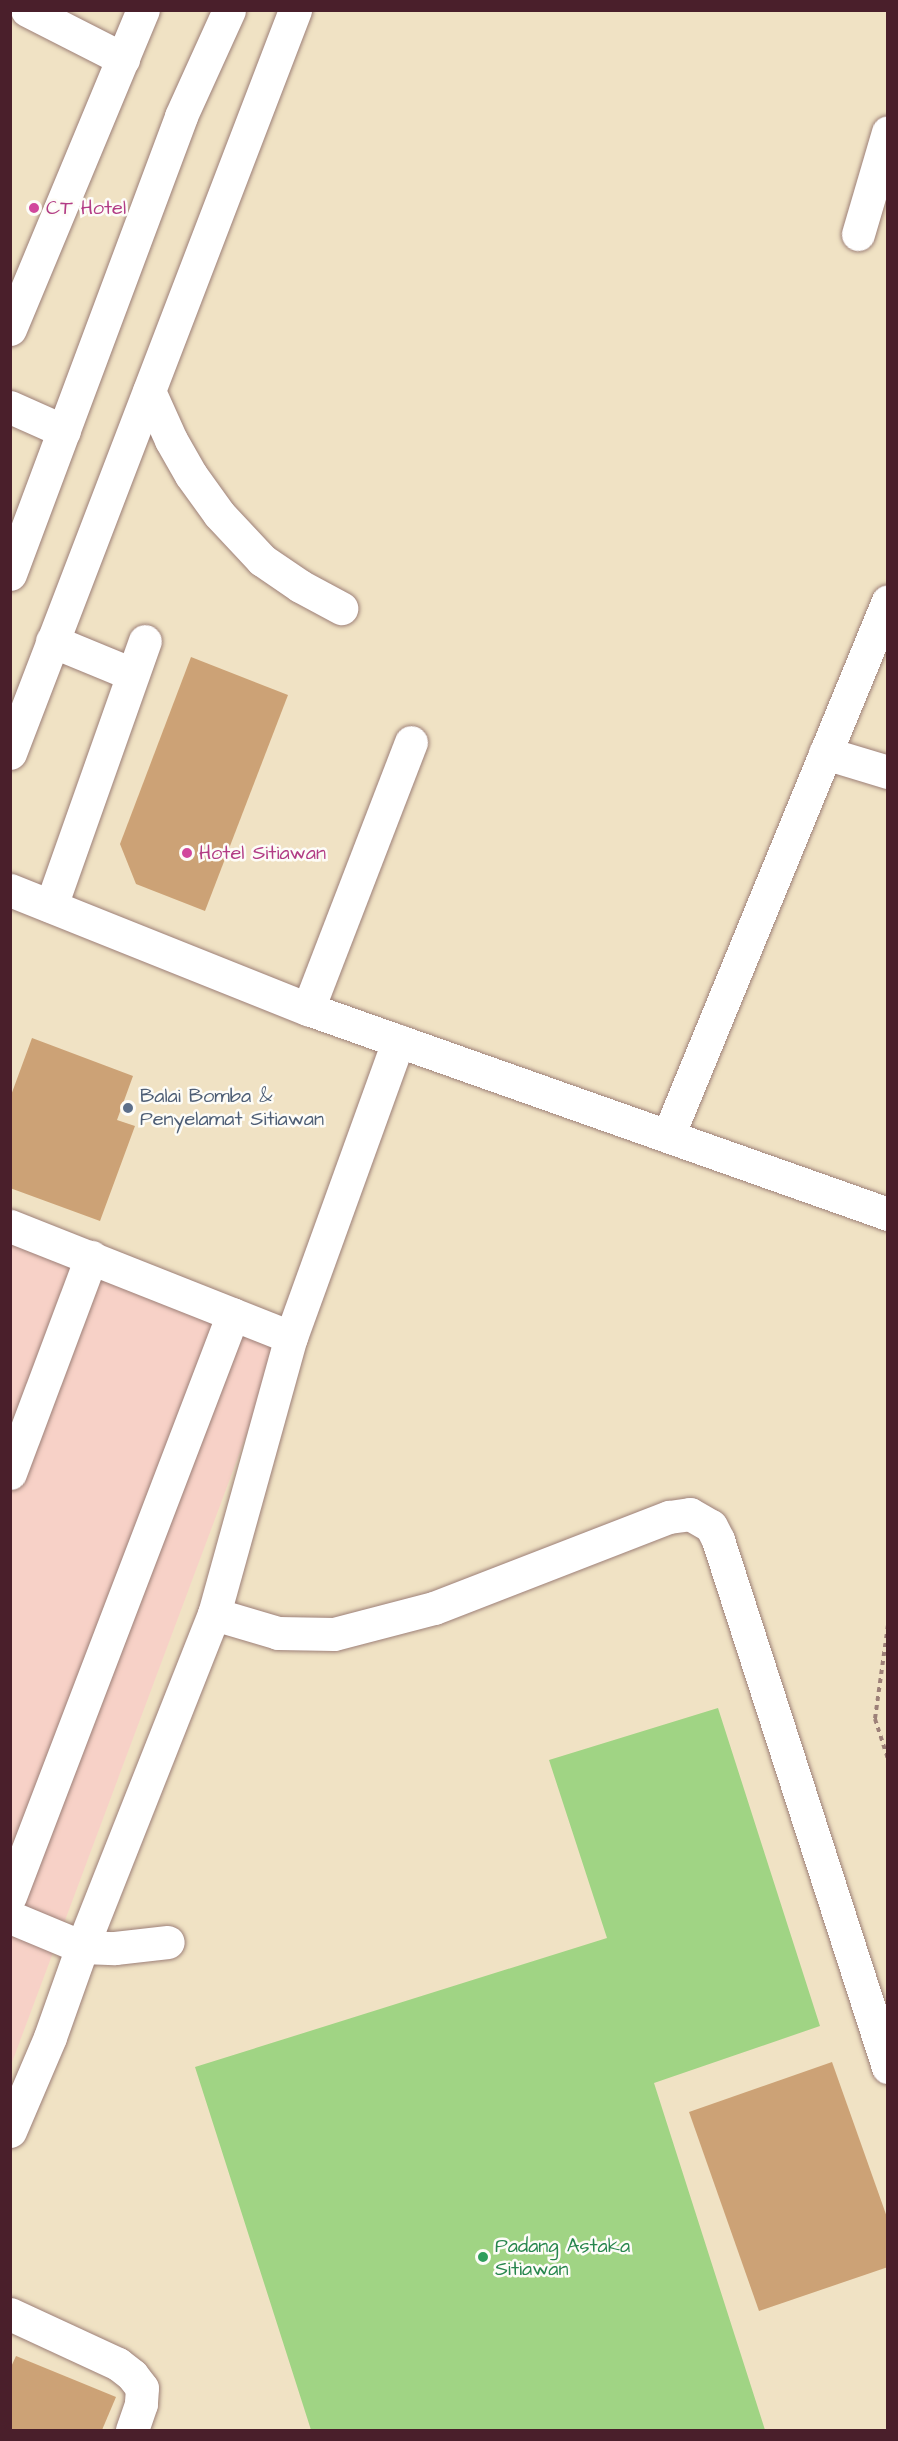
<!DOCTYPE html>
<style>
body{margin:0}
#map{position:relative;width:898px;height:2441px;overflow:hidden;background:#f0e2c4;font-family:"Architects Daughter",sans-serif}
div>[style]{position:absolute}
[style*='--x']{left:calc(var(--x)*1px);top:calc(var(--y)*1px);width:calc(var(--w)*1px);rotate:calc(var(--a)*1deg)}
.built>*{inset:0;background:#f7d1c7}
.green>*{inset:0;background:#a0d484}
.building>*{inset:0;background:#cca276}
.path>*{height:4px;margin-top:-2px;transform-origin:0;background:repeating-linear-gradient(90deg,#9d8078 0 4.5px,transparent 0 9px)}
.roads{filter:drop-shadow(0 0 2px #9d8078) drop-shadow(0 0 2px #9d8078)}
.minor>*{height:33px;margin:-16.5px;padding:0 16.5px;transform-origin:16.5px;border-radius:16.5px;background:#fff}
.highway>*{height:33px;margin:-16.5px;padding:0 16.5px;transform-origin:16.5px;border-radius:16.5px;background:#fff}
.dots>*{width:16px;height:16px;translate:-50% -50%;box-sizing:border-box;border:3px solid #fdfcf7;border-radius:50%}
span{translate:-50% -50%;white-space:nowrap;text-align:center;line-height:1.15;-webkit-text-stroke:5px #fdfcf7;paint-order:stroke}
.hotel-label{font-size:20px;color:#b23c85}
.left{translate:0 -50%;text-align:left}
.service-label{font-size:20px;color:#4e5e75}
.leisure-label{font-size:20px;color:#27864d}
.frame{position:absolute;inset:0;border:12px solid #4a1f2b;pointer-events:none}
</style>
<div id="map">
<div class="built">
<i style="clip-path:polygon(11px 1233px,283px 1337px,11px 2065px)"></i>
</div>
<div class="green">
<i style="clip-path:polygon(718px 1708px,820px 2026px,654px 2083px,765px 2430px,311px 2430px,195px 2067px,607px 1938px,549px 1760px)"></i>
</div>
<div class="building">
<i style="clip-path:polygon(191px 657px,288px 695px,205px 911px,136px 884px,120px 844px)"></i>
<i style="clip-path:polygon(32px 1038px,133px 1076px,117px 1120px,135px 1126px,100px 1221px,10px 1188px,10px 1098px)"></i>
<i style="clip-path:polygon(832px 2062px,888px 2220px,888px 2267px,759px 2311px,689px 2112px)"></i>
<i style="clip-path:polygon(16px 2356px,116px 2397px,102px 2430px,10px 2430px,10px 2369px)"></i>
</div>
<div class="path">
<i style="--x:888;--y:1625;--w:95;--a:97.9"></i>
<i style="--x:875;--y:1719;--w:42;--a:72"></i>
</div>
<div class="roads">
<div class="minor">
<i style="--x:27;--y:10;--w:108;--a:27"></i>
<i style="--x:858;--y:234;--w:106;--a:-73.6"></i>
<i style="--x:10;--y:329;--w:346;--a:-67.4"></i>
<i style="--x:149;--y:391;--w:54;--a:65.8"></i>
<i style="--x:171;--y:440;--w:40;--a:60.3"></i>
<i style="--x:191;--y:475;--w:48;--a:54.3"></i>
<i style="--x:219;--y:514;--w:63;--a:46.9"></i>
<i style="--x:262;--y:560;--w:46;--a:34.4"></i>
<i style="--x:300;--y:586;--w:47;--a:28.2"></i>
<i style="--x:10;--y:407;--w:59;--a:24"></i>
<i style="--x:52;--y:641;--w:87;--a:22.4"></i>
<i style="--x:825;--y:753;--w:66;--a:16.8"></i>
<i style="--x:10;--y:890;--w:321;--a:21.8"></i>
<i style="--x:308;--y:1009;--w:615;--a:19.47"></i>
<i style="--x:51;--y:906;--w:281;--a:-70.5"></i>
<i style="--x:308;--y:1009;--w:286;--a:-68.9"></i>
<i style="--x:668;--y:1136;--w:578;--a:-67.65"></i>
<i style="--x:10;--y:1226;--w:302;--a:21.6"></i>
<i style="--x:10;--y:1473;--w:231;--a:-69.4"></i>
<i style="--x:214;--y:1614;--w:67;--a:16.5"></i>
<i style="--x:278;--y:1633;--w:56;--a:1"></i>
<i style="--x:334;--y:1634;--w:103;--a:-14.6"></i>
<i style="--x:434;--y:1608;--w:252;--a:-21.2"></i>
<i style="--x:669;--y:1517;--w:21;--a:-8"></i>
<i style="--x:690;--y:1514;--w:24;--a:30"></i>
<i style="--x:711;--y:1526;--w:16;--a:63"></i>
<i style="--x:718;--y:1540;--w:554;--a:72.12"></i>
<i style="--x:10;--y:1896;--w:623;--a:-69.04"></i>
<i style="--x:10;--y:1917;--w:78;--a:22.6"></i>
<i style="--x:82;--y:1947;--w:33;--a:2"></i>
<i style="--x:115;--y:1948;--w:53;--a:-6.5"></i>
<i style="--x:10;--y:2131;--w:102;--a:-66.9"></i>
<i style="--x:50;--y:2037;--w:96;--a:-70.4"></i>
<i style="--x:82;--y:1947;--w:358;--a:-68.4"></i>
<i style="--x:214;--y:1614;--w:288;--a:-74.5"></i>
<i style="--x:291;--y:1337;--w:315;--a:-70.1"></i>
<i style="--x:10;--y:2314;--w:119;--a:24.8"></i>
<i style="--x:118;--y:2364;--w:18;--a:38"></i>
<i style="--x:132;--y:2375;--w:16;--a:52"></i>
<i style="--x:142;--y:2388;--w:16;--a:94"></i>
<i style="--x:141;--y:2404;--w:28;--a:109"></i>
</div>
<div class="highway">
<i style="--x:10;--y:574;--w:489;--a:-69.5"></i>
<i style="--x:181;--y:116;--w:116;--a:-65.6"></i>
<i style="--x:10;--y:753;--w:796;--a:-69.01"></i>
</div>
</div>
<div class="dots">
<i style="left:34px;top:208px;background:#d1479c"></i>
<i style="left:187px;top:853px;background:#d1479c"></i>
<i style="left:128px;top:1108px;background:#5c6f8a"></i>
<i style="left:483px;top:2257px;background:#2e9e5b"></i>
</div>
<div class="hotel-label">
<span class="left" style="left:46px;top:208px">CT Hotel</span>
<span class="left" style="left:199px;top:853px">Hotel Sitiawan</span>
</div>
<div class="service-label">
<span class="left" style="left:140px;top:1108px">Balai Bomba &amp;<br>Penyelamat Sitiawan</span>
</div>
<div class="leisure-label">
<span class="left" style="left:495px;top:2258px">Padang Astaka<br>Sitiawan</span>
</div>
<div class="frame"></div>
</div>
